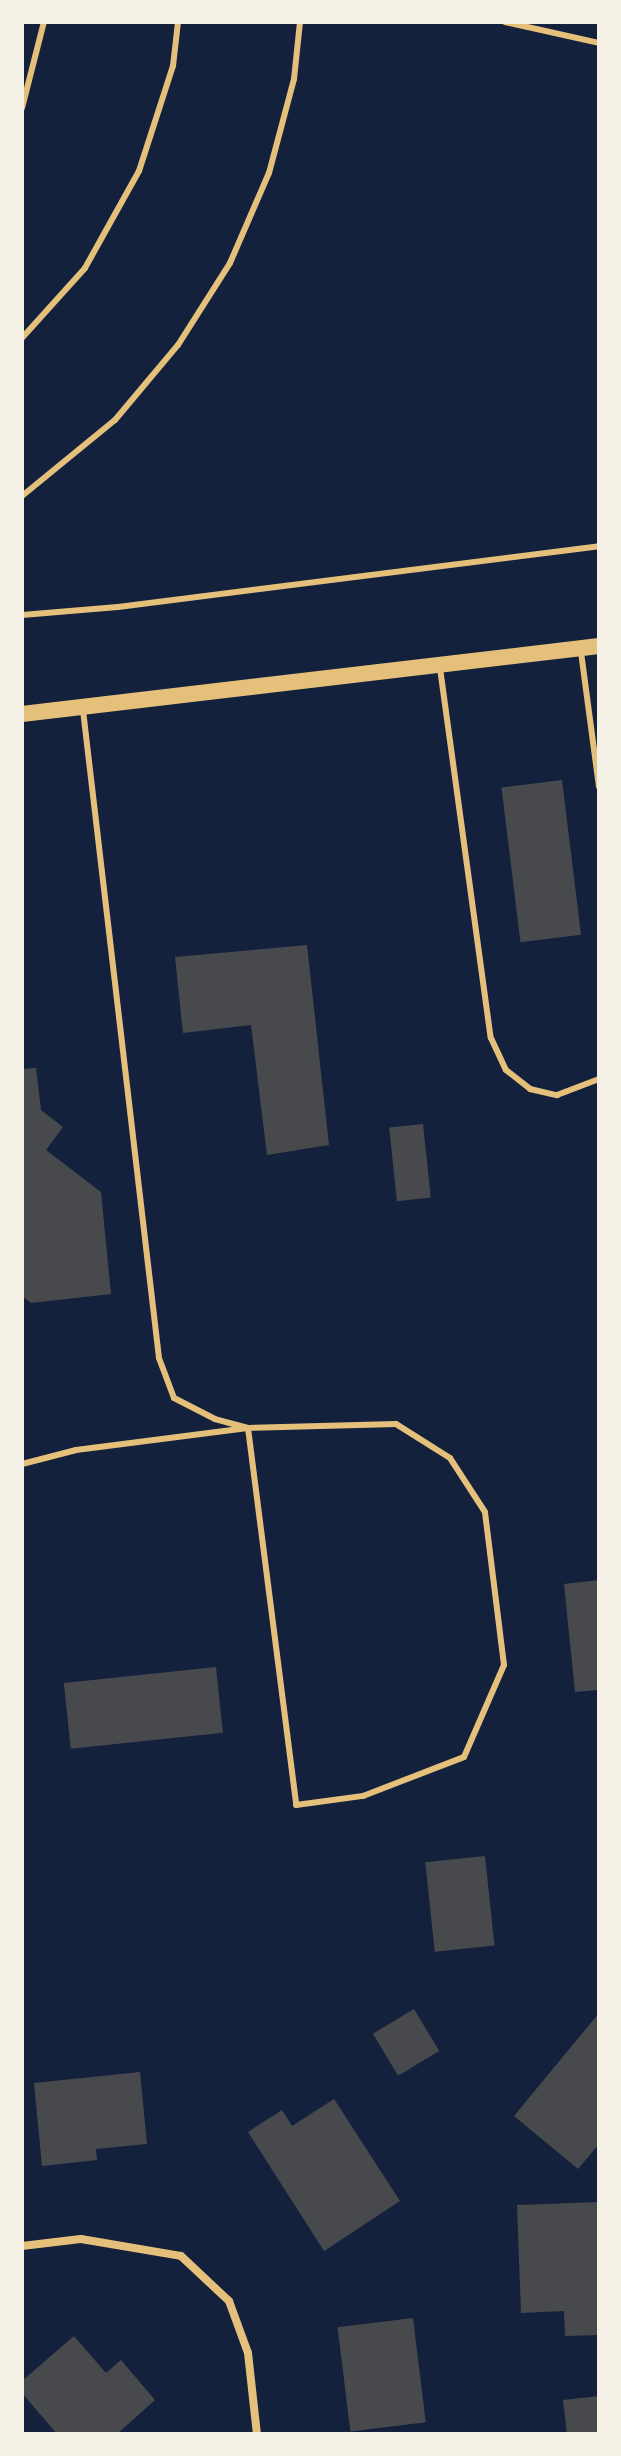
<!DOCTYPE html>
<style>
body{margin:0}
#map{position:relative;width:621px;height:2456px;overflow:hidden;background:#14213d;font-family:Quicksand,sans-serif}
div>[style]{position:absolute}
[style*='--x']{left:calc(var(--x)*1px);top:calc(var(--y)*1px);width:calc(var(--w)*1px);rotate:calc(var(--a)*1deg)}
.building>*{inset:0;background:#48494c;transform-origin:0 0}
.service>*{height:6px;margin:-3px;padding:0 3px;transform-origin:3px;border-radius:3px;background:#e5c07b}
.minor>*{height:8px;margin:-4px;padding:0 4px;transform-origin:4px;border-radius:4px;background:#e5c07b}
.secondary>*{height:16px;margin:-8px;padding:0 8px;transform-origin:8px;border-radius:8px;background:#e5c07b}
span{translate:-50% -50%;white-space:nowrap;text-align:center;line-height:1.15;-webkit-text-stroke:8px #f6f1e7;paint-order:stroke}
.frame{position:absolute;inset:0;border:24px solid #f6f1e7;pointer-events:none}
</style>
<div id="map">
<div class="building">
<i style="left:562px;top:780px;width:156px;height:61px;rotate:83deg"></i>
<i style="clip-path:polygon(307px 945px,329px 1145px,267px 1155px,251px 1025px,183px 1033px,175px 957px)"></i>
<i style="clip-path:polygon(36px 1068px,41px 1110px,63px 1127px,46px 1150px,101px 1192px,111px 1294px,31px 1303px,22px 1296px,22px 1069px)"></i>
<i style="left:423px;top:1124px;width:74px;height:34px;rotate:84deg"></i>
<i style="clip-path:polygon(599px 1580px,599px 1690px,575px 1692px,564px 1584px)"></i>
<i style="left:216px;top:1667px;width:66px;height:153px;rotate:84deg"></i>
<i style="left:485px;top:1856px;width:90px;height:60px;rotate:84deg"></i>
<i style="left:414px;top:2009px;width:49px;height:48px;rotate:59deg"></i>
<i style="clip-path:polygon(599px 2013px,599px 2144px,578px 2169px,514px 2116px)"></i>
<i style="clip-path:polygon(140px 2072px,147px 2144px,96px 2149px,97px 2160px,42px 2166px,34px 2083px)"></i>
<i style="clip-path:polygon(334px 2099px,400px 2201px,324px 2251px,248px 2132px,282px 2110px,292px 2126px)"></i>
<i style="clip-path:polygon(599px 2202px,599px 2335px,565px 2336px,564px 2311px,521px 2313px,517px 2205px)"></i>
<i style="left:413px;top:2318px;width:105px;height:76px;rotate:83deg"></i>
<i style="clip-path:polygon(74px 2336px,106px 2373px,121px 2360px,155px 2400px,117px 2434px,57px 2434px,22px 2393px,22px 2381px)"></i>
<i style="clip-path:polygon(599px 2396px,599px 2434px,567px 2434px,563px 2400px)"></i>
</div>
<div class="service">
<i style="--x:505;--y:22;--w:96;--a:12.6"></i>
<i style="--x:22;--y:108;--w:89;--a:-75.7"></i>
<i style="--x:22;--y:338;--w:94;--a:-48"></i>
<i style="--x:85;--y:268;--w:111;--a:-60.9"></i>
<i style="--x:139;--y:171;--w:110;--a:-72.1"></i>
<i style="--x:173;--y:66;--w:44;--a:-83.5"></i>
<i style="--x:22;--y:496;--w:120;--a:-39.3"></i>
<i style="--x:115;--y:420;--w:98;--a:-50"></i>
<i style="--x:178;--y:345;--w:97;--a:-57.6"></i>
<i style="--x:230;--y:263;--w:98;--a:-66.6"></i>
<i style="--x:269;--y:173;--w:97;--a:-75.1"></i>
<i style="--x:294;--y:79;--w:57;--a:-84"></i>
<i style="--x:22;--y:615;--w:96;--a:-4.8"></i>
<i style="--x:118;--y:607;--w:485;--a:-7.2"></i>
<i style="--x:581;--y:652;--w:136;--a:82.4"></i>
<i style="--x:440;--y:668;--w:373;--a:82.2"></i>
<i style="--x:491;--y:1038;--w:35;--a:65"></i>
<i style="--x:506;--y:1070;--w:31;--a:38"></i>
<i style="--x:530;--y:1089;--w:28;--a:13"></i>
<i style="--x:557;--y:1095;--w:45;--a:-20.9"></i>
<i style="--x:22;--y:1464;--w:56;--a:-14.5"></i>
<i style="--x:76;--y:1450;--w:173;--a:-7.3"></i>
<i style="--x:248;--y:1428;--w:380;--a:82.7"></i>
<i style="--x:296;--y:1805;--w:68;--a:-7.7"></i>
<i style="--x:363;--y:1796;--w:108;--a:-21.1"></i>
<i style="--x:464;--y:1757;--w:100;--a:-66.5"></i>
<i style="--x:504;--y:1665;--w:154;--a:-97.1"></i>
<i style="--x:485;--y:1512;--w:64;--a:-122.9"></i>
<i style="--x:450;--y:1458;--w:64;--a:-147.8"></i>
<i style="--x:396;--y:1424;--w:148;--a:178.5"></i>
<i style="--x:248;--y:1428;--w:34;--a:-165"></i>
<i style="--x:215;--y:1419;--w:46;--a:-152.9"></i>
<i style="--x:174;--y:1398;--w:43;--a:-110.6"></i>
<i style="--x:159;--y:1358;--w:652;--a:-96.69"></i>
</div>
<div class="minor">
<i style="--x:22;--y:2246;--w:59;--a:-6.8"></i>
<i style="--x:81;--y:2239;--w:101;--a:9.6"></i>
<i style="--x:181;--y:2256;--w:66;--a:43.2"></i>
<i style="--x:229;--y:2301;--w:55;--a:69.9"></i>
<i style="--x:248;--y:2353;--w:81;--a:83.7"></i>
</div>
<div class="secondary">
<i style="--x:22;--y:714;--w:581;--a:-6.72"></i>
</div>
<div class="frame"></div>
</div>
